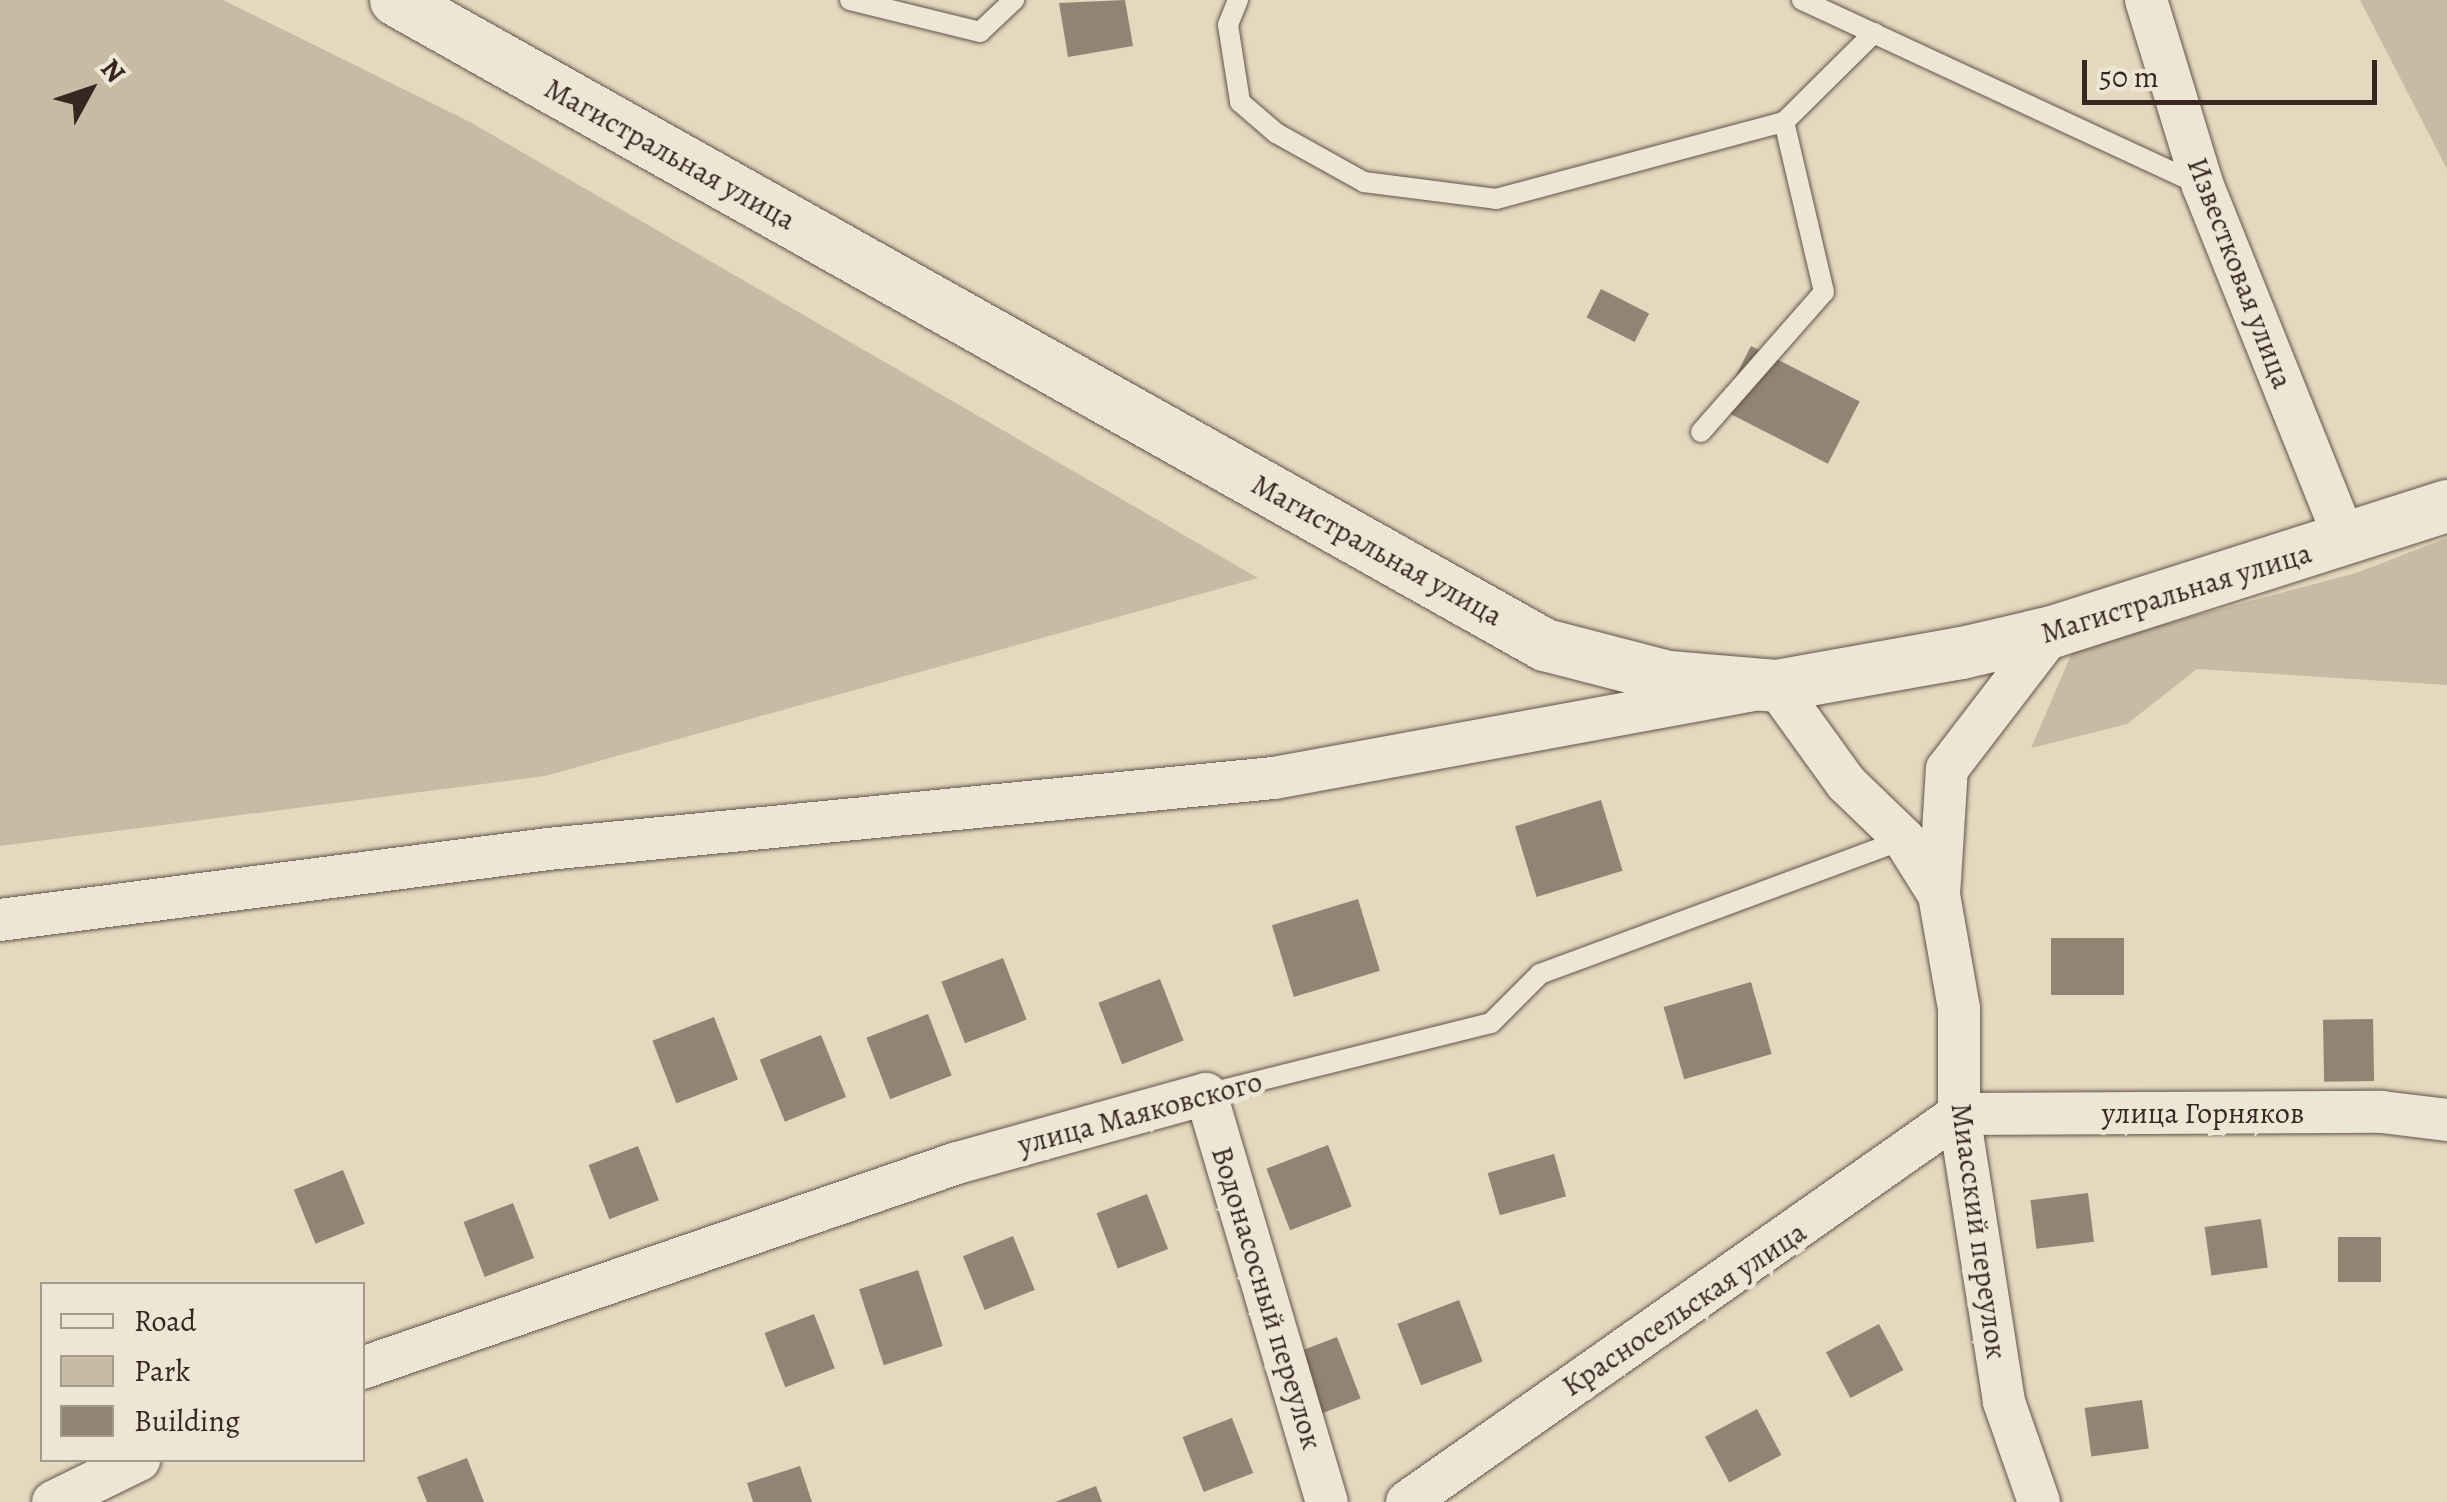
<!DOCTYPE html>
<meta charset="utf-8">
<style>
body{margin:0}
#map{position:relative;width:2447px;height:1502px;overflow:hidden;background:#e4d9bf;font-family:Alegreya,serif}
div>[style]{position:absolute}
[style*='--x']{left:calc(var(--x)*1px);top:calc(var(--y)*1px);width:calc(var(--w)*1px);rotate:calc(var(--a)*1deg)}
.green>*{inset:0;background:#c7bba4}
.building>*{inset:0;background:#918473;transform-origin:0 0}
.roads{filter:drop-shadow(0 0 2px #635448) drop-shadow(0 0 2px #635448)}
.service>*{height:20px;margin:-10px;padding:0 10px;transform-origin:10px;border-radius:10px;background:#ede6d5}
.minor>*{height:42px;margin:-21px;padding:0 21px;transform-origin:21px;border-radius:21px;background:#ede6d5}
.tertiary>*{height:52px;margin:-26px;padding:0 26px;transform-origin:26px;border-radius:26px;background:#ede6d5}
span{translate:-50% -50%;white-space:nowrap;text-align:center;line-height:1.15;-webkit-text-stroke:10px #ede6d5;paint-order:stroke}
.street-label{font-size:30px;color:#382721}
.legend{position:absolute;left:40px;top:1282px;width:325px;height:180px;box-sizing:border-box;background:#ede6d5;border:2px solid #a59a8d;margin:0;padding:12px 18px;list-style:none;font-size:30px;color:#382721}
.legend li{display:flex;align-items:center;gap:20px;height:50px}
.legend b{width:50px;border:2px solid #a59a8d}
.north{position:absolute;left:40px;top:40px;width:100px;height:100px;-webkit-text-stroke:8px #ede6d5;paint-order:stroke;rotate:50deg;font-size:28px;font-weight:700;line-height:40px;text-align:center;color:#382721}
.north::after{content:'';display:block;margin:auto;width:35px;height:45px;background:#382721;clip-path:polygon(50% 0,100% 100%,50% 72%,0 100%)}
.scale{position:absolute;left:2082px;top:60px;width:295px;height:45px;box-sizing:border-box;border:5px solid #382721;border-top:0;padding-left:12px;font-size:30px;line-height:35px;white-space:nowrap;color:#382721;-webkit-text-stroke:8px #ede6d5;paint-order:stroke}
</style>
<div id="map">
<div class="green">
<i style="clip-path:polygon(0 0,223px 0,470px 122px,1258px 578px,545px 776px,0 846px)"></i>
<i style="clip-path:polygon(2360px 0,2447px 0,2447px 169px)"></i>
<i style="clip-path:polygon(2447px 538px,2447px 685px,2197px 669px,2127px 724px,2031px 748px,2074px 648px,2356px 573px)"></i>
</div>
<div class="building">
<i style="clip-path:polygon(1125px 0,1133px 46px,1068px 57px,1059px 3px)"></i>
<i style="left:1601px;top:289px;width:54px;height:32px;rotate:27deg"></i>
<i style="left:1751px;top:346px;width:122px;height:70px;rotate:27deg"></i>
<i style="left:1601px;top:800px;width:74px;height:90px;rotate:73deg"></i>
<i style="left:1358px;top:899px;width:75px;height:90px;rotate:73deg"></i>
<i style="left:2051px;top:938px;width:73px;height:57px"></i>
<i style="left:1003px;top:958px;width:66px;height:66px;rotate:69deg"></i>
<i style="left:1160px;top:979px;width:66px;height:66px;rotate:69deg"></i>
<i style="left:1751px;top:982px;width:75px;height:91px;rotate:74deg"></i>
<i style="left:928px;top:1014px;width:66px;height:66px;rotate:69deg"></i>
<i style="left:714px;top:1017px;width:67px;height:66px;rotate:69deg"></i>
<i style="left:2373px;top:1019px;width:62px;height:50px;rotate:89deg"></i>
<i style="left:821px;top:1035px;width:67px;height:66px;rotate:68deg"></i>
<i style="left:1328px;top:1145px;width:66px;height:66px;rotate:69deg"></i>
<i style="left:638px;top:1146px;width:58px;height:53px;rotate:69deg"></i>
<i style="left:1554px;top:1154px;width:44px;height:69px;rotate:74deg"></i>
<i style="left:343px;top:1170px;width:58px;height:53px;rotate:68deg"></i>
<i style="left:2088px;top:1193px;width:49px;height:58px;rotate:83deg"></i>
<i style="left:1147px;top:1194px;width:59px;height:54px;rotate:69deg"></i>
<i style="left:513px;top:1203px;width:59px;height:53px;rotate:69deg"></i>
<i style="left:2261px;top:1219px;width:49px;height:57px;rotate:82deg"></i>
<i style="left:1013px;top:1236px;width:58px;height:54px;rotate:68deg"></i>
<i style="left:2338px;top:1237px;width:43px;height:45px"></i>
<i style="left:918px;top:1270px;width:80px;height:62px;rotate:72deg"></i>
<i style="left:1459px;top:1300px;width:66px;height:66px;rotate:69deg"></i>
<i style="left:814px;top:1314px;width:58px;height:53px;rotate:69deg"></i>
<i style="left:1879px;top:1324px;width:52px;height:60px;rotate:62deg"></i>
<i style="left:1337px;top:1337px;width:66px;height:48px;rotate:69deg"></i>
<i style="left:2142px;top:1400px;width:49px;height:58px;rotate:82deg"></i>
<i style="left:1757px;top:1409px;width:52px;height:59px;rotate:62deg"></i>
<i style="left:1232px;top:1418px;width:59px;height:53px;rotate:69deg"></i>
<i style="clip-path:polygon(467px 1458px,484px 1502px,427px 1502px,417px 1477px)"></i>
<i style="clip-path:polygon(800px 1466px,812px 1502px,753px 1502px,747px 1483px)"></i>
<i style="clip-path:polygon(1096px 1486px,1102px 1502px,1055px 1502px)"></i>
</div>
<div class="roads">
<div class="service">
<i style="--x:850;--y:0;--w:134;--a:13.8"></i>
<i style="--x:980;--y:32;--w:47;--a:-43.3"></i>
<i style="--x:1238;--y:0;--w:27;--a:112"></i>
<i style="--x:1228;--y:25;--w:78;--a:81.1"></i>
<i style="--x:1240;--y:102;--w:48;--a:40.7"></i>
<i style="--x:1276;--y:133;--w:101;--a:29.1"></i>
<i style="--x:1364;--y:182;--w:133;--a:7.3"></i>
<i style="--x:1496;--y:199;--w:298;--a:-15"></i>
<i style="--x:1784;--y:122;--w:127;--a:-44.7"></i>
<i style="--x:1802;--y:0;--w:440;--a:24.9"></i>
<i style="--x:1701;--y:432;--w:186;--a:-48.7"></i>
<i style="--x:1824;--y:292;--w:175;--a:-103.2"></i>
<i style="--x:1206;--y:1094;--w:294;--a:-14"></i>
<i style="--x:1491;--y:1023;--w:69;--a:-45"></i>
<i style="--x:1540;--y:974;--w:388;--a:-20.3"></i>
</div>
<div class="minor">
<i style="--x:2146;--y:0;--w:195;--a:73"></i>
<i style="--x:2203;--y:186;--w:384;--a:68.1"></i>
<i style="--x:1939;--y:895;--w:126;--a:-86.4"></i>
<i style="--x:1947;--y:769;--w:173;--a:-52.5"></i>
<i style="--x:0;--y:920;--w:553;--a:-7.38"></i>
<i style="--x:548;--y:849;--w:729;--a:-5.59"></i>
<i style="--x:1274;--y:778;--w:510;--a:-10.39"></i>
<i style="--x:1776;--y:686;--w:120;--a:54.2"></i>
<i style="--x:1846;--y:783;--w:81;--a:44"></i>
<i style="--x:1904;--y:839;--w:66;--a:58"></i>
<i style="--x:1939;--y:895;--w:115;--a:80"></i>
<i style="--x:1959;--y:1008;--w:106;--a:90"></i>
<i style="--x:1959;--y:1114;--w:291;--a:81.1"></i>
<i style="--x:2004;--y:1402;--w:106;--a:70.7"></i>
<i style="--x:1959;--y:1114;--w:423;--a:-0.3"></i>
<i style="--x:2382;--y:1112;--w:65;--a:7"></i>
<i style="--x:362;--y:1368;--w:629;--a:-19.01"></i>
<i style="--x:957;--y:1163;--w:258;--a:-15.5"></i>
<i style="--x:1206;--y:1094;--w:426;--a:73.5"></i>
<i style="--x:53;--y:1502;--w:96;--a:-26"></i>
<i style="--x:1407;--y:1502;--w:675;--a:-35.1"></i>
</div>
<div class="tertiary">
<i style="--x:396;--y:0;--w:1318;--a:29.31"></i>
<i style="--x:1545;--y:645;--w:128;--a:14.5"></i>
<i style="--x:1669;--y:677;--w:107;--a:4.8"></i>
<i style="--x:1776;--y:686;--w:189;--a:-10.1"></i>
<i style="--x:1962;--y:653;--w:92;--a:-13.1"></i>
<i style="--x:2052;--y:632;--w:415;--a:-17.7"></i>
</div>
</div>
<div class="street-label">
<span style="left:670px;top:154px;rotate:29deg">Магистральная улица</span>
<span style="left:2240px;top:273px;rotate:69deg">Известковая улица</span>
<span style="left:1377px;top:550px;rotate:29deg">Магистральная улица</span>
<span style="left:2176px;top:593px;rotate:-17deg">Магистральная улица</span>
<span style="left:1140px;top:1113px;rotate:-15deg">улица Маяковского</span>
<span style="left:2203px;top:1113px">улица Горняков</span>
<span style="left:1979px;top:1231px;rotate:82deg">Миасский переулок</span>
<span style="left:1267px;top:1298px;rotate:73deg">Водонасосный переулок</span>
<span style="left:1684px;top:1309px;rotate:-34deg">Красносельская улица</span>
</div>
<ul class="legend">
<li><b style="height:12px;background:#ede6d5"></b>Road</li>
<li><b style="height:28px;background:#c7bba4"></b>Park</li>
<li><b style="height:28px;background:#918473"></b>Building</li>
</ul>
<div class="north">N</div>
<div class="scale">50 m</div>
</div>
